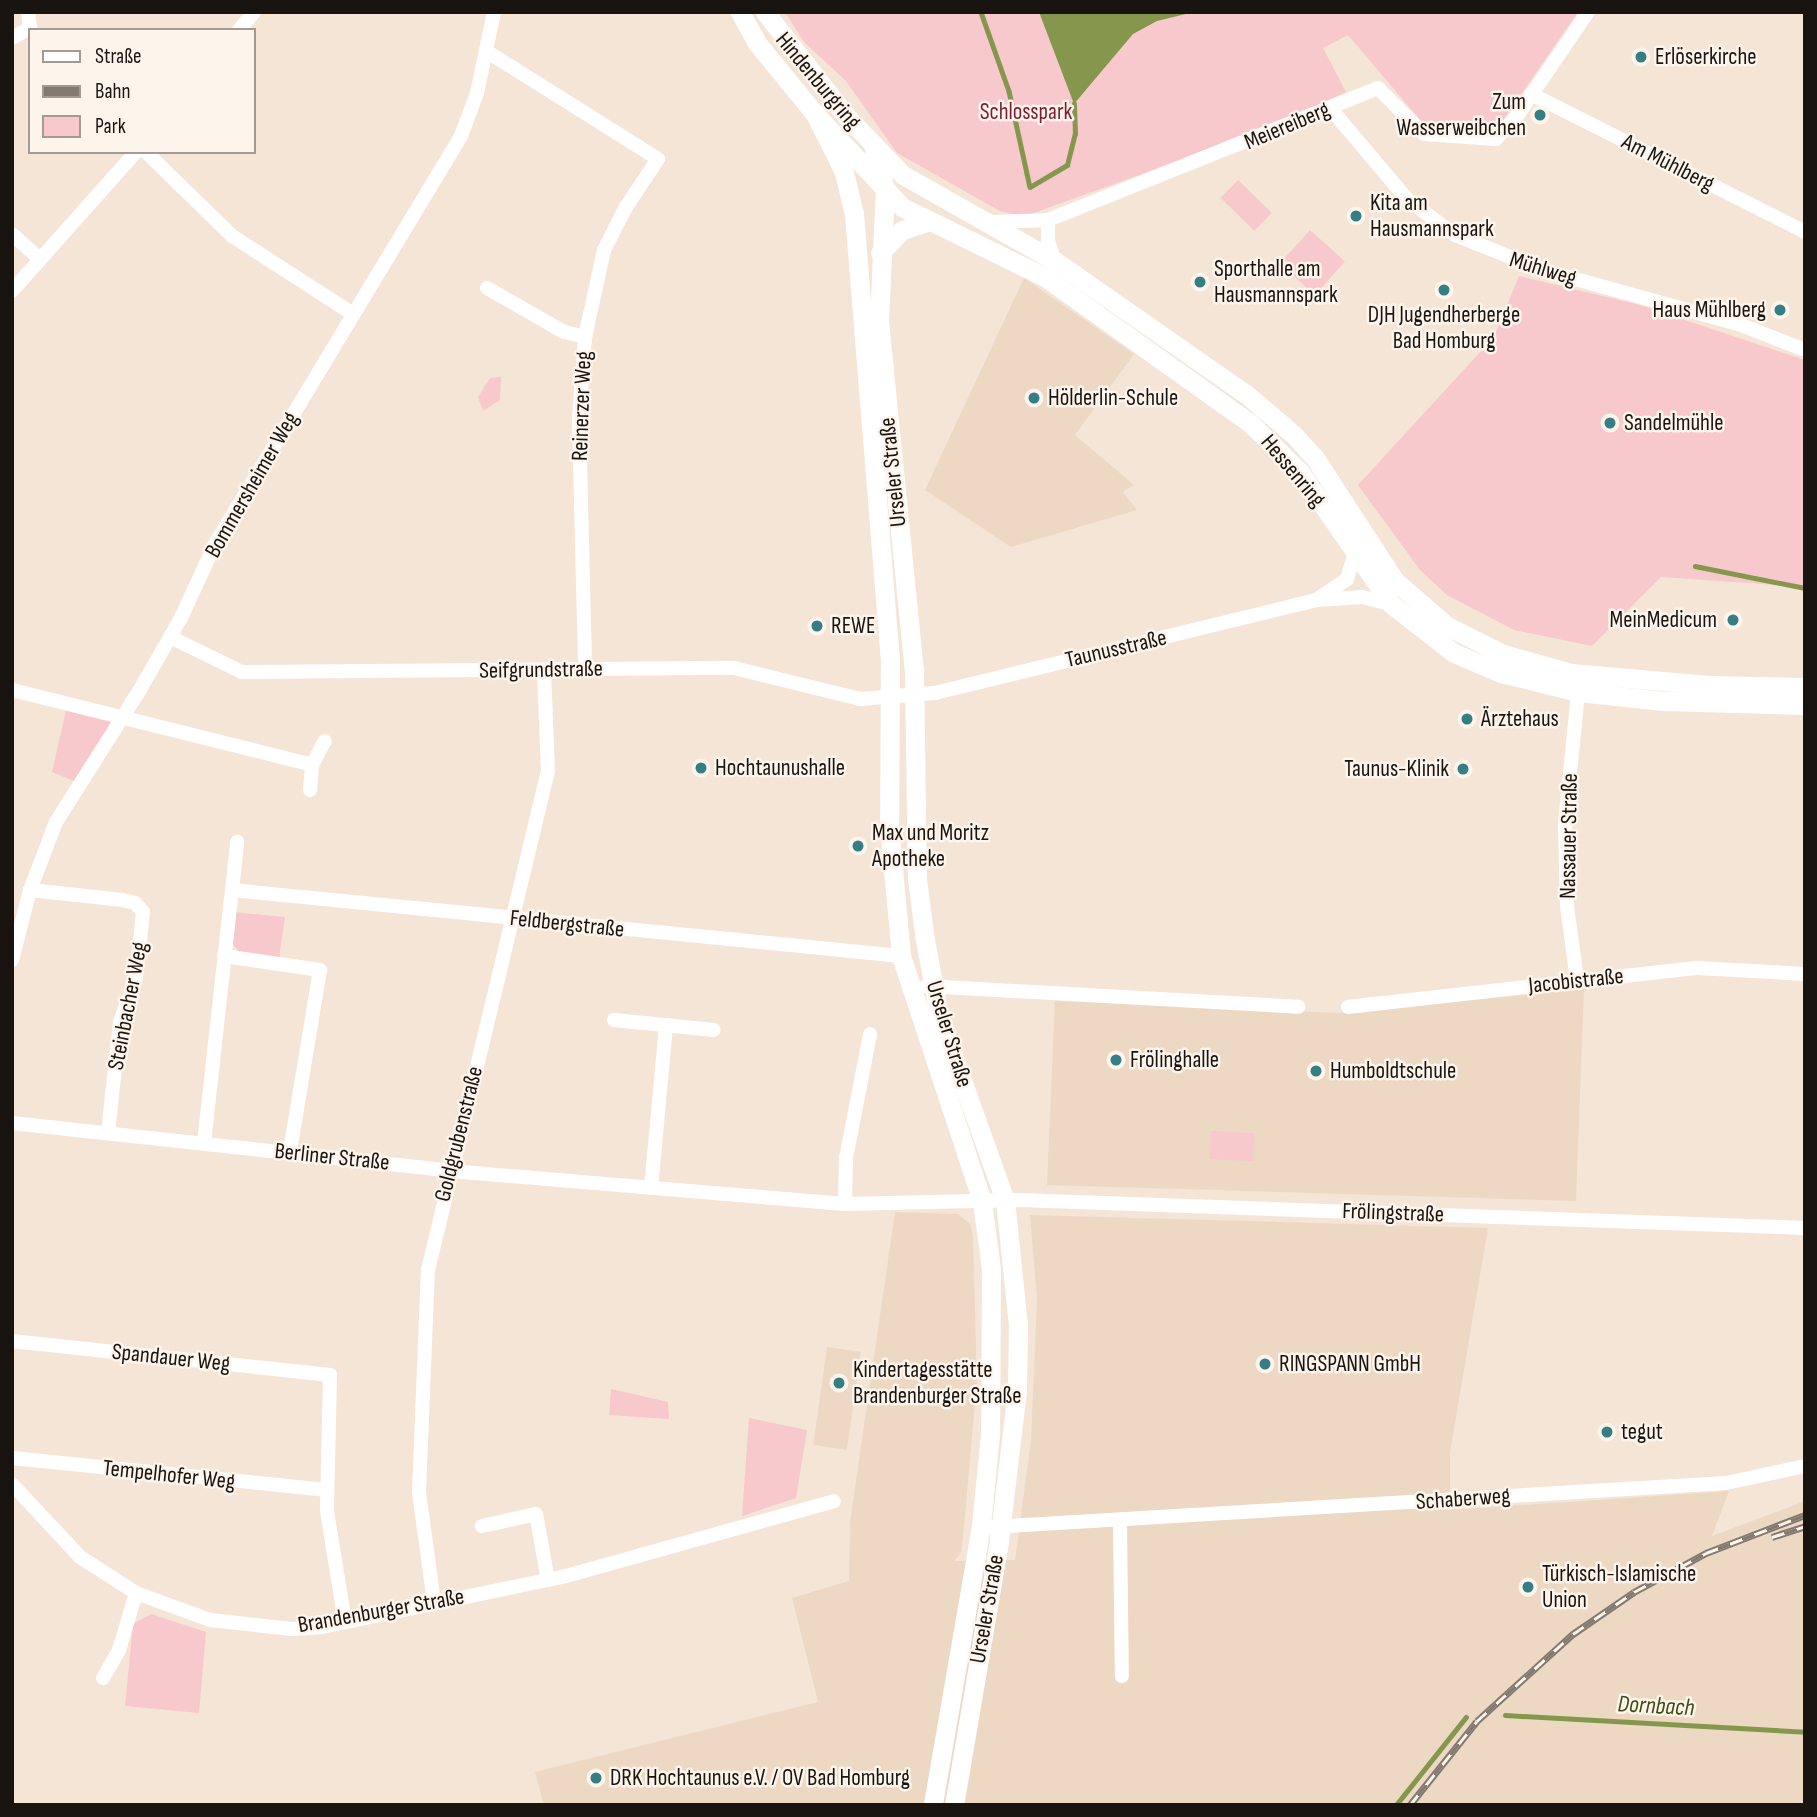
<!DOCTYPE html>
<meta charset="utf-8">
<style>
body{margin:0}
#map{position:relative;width:1817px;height:1817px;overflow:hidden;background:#f5e5d7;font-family:"Sofia Sans Condensed",sans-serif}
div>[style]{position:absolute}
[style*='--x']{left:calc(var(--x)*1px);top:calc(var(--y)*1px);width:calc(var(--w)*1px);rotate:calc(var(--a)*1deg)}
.built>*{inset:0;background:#edd8c4;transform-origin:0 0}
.green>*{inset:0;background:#f7c8cc;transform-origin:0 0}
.water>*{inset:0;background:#85974c}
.stream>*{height:4.5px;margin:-2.25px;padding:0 2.25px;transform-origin:2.25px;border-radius:2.25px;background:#85974c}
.street>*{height:14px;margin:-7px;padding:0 7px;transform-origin:7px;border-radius:7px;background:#fff}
.secondary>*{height:19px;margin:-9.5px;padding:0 9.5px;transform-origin:9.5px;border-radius:9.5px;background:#fff}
.rail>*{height:7px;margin-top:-3.5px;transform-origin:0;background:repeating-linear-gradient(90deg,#fdf4eb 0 13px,#837970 0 26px);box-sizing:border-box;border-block:2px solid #837970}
.dots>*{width:19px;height:19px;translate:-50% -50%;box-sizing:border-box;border:4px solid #fdf4eb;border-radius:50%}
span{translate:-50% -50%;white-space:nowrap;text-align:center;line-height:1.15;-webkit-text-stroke:5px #fdf4eb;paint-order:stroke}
.poi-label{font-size:23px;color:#19140f}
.left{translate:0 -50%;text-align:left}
.right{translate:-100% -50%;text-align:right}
.street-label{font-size:23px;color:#19140f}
.park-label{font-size:23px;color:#7e1b32}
.water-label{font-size:24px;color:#3f4b13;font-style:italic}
.frame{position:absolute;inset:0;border:14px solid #19140f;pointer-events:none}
.legend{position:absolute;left:28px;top:28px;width:228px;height:126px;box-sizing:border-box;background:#fdf4eb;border:2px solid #a29a93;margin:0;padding:9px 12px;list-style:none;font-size:21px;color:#19140f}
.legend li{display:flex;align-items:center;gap:14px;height:35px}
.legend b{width:35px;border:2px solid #a29a93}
</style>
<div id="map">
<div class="built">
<i style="clip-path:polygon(1024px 278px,1134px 354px,1075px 435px,1134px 485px,1123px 492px,1137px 510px,1011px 547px,925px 490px)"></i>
<i style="clip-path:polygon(1584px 989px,1576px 1201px,1047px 1185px,1055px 1001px,1338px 1013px)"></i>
<i style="clip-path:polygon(895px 1212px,958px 1214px,970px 1224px,973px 1236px,977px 1382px,963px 1538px,961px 1553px,954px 1561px,1015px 1560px,1031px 1440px,1037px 1299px,1030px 1215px,1488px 1228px,1450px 1453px,1450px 1510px,1729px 1491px,1712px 1536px,1805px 1501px,1805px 1805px,544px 1805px,535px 1772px,818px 1702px,792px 1598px,849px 1581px,850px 1522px)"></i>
<i style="left:827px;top:1347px;width:34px;height:99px;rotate:8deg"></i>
</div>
<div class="green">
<i style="clip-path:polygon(785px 12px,1578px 12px,1495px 132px,1427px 128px,1348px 35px,1323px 48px,1346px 92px,1260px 131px,1023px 217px,1000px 211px,897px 153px,846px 81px,804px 42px)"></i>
<i style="left:1238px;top:180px;width:47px;height:25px;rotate:44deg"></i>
<i style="left:1310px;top:230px;width:47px;height:45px;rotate:42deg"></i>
<i style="clip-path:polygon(1519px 276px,1640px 305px,1805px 360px,1805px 587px,1661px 577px,1592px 646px,1514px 630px,1447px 595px,1420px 570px,1358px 485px,1494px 337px)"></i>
<i style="clip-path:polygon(501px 377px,500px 400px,483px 411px,478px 397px,490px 378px)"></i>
<i style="clip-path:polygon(68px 702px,122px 714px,81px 784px,52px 772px)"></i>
<i style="clip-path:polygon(234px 912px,285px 917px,279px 958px,241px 954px,231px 942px)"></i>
<i style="left:1211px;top:1131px;width:44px;height:28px;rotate:3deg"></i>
<i style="clip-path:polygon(611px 1389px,668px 1402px,669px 1419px,609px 1415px)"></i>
<i style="clip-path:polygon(749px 1418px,807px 1430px,796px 1498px,742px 1516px)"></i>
<i style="clip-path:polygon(151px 1614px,206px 1632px,199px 1713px,125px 1706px,133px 1624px)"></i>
</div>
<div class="water">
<i style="clip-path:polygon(1039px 12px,1194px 12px,1157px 21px,1133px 34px,1074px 104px)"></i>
</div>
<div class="stream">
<i style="--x:981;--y:12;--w:84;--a:70.5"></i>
<i style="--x:1009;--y:91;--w:98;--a:77.7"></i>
<i style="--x:1030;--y:187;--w:43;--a:-30.7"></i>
<i style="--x:1067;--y:165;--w:32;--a:-76"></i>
<i style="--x:1075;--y:134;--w:30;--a:-92"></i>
<i style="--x:1695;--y:566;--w:112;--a:11.3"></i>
<i style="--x:1505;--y:1715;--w:300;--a:3.2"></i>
<i style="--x:1396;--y:1805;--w:112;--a:-51.5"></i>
</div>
<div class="street">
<i style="--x:239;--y:30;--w:23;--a:-50"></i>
<i style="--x:12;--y:38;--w:21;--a:-29"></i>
<i style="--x:30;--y:28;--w:16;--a:-97"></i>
<i style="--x:486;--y:51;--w:203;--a:32.1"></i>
<i style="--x:658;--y:159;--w:58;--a:123.7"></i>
<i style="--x:626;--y:207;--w:48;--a:117.1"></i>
<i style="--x:604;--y:250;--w:89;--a:102.3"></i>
<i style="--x:585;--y:337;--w:82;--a:94.2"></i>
<i style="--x:579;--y:419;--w:251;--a:88.6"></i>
<i style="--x:1531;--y:94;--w:307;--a:26.7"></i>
<i style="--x:1330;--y:108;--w:119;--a:49.8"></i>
<i style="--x:1407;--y:199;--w:60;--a:36.9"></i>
<i style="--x:1455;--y:235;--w:95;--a:21.7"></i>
<i style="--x:1543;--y:270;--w:205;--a:15.5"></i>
<i style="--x:1741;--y:325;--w:69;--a:21.3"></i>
<i style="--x:146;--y:152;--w:120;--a:44.3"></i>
<i style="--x:232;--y:236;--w:144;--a:32.8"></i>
<i style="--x:1048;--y:220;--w:21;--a:90"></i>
<i style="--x:1048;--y:241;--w:21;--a:71"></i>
<i style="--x:992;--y:222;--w:56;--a:-2"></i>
<i style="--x:1048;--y:220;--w:355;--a:-21.8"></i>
<i style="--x:1378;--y:88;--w:65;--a:45"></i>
<i style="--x:1424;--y:134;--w:72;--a:4"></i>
<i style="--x:1496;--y:139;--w:31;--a:-48"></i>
<i style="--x:1517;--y:116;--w:126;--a:-55.7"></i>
<i style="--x:12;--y:234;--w:38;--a:42"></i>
<i style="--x:487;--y:288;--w:89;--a:29.7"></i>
<i style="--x:564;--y:332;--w:22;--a:13"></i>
<i style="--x:12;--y:291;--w:186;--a:-48.3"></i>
<i style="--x:1319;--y:598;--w:34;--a:-34"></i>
<i style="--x:1347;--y:579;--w:24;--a:-73"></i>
<i style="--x:170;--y:637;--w:80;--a:25.9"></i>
<i style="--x:242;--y:672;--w:492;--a:-0.5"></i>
<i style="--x:734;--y:668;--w:130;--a:13.8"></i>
<i style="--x:860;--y:699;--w:75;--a:-4.6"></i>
<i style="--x:935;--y:693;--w:392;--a:-13.7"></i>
<i style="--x:1316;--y:600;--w:46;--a:-3.7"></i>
<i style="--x:1362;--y:597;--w:30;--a:14"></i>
<i style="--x:12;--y:690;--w:309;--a:14"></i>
<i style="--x:312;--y:765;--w:27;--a:-62"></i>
<i style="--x:310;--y:790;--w:25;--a:-85"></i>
<i style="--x:30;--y:890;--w:93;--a:6.2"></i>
<i style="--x:122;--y:900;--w:13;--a:13"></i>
<i style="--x:135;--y:903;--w:12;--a:48"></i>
<i style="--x:143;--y:912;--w:66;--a:96.1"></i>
<i style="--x:136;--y:978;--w:47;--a:110"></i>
<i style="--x:120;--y:1022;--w:112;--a:96.2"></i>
<i style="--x:232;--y:890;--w:672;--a:5.63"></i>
<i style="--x:224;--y:956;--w:97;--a:8.3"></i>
<i style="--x:320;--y:970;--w:184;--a:99.4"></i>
<i style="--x:12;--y:960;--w:72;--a:-75.6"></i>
<i style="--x:30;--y:890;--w:73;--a:-69.1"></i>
<i style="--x:56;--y:822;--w:153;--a:-57.6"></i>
<i style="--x:138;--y:693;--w:86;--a:-60.2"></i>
<i style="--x:181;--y:618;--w:81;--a:-65.3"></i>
<i style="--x:215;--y:544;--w:476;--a:-58.9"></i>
<i style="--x:461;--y:136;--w:46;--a:-69.6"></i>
<i style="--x:477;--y:93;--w:83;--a:-78.1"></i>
<i style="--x:1577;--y:980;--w:75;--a:-97.7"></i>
<i style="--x:1567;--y:906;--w:83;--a:-91.4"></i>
<i style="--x:1565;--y:823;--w:132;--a:-84.3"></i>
<i style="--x:926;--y:986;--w:373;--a:3.2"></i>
<i style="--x:1348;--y:1007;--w:352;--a:-6.4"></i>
<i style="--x:1698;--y:968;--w:107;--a:3.2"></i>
<i style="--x:614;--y:1020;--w:100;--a:5.7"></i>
<i style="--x:12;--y:1123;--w:442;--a:6.2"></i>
<i style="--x:451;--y:1171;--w:395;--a:4.8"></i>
<i style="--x:845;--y:1204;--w:175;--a:-1.3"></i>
<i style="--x:1020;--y:1200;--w:785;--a:2.04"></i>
<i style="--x:204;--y:1143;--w:303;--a:-83.7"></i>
<i style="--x:651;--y:1188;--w:164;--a:-84.7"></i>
<i style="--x:845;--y:1204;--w:46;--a:-88.8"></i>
<i style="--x:846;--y:1158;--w:126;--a:-79"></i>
<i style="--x:12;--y:1341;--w:320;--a:6.1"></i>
<i style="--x:330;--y:1375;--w:136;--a:91.3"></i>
<i style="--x:327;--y:1511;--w:112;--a:80.8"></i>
<i style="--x:12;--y:1458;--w:317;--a:5.8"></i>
<i style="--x:12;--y:1484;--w:100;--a:47"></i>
<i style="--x:80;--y:1557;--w:67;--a:32.7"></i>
<i style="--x:136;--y:1593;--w:79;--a:20"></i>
<i style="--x:210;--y:1620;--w:82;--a:6.3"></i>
<i style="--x:292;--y:1629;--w:30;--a:-4"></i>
<i style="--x:322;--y:1627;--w:249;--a:-11.8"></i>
<i style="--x:566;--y:1576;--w:278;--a:-15.6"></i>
<i style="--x:1120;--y:1522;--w:154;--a:89.3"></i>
<i style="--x:482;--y:1526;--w:55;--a:-12.5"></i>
<i style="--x:536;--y:1514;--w:67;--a:79.7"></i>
<i style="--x:992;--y:1527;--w:735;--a:-3.43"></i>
<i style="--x:1726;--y:1483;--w:81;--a:-12.1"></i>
<i style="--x:434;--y:1602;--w:111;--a:-97.8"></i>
<i style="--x:419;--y:1492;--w:222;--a:-87.7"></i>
<i style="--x:428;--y:1270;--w:513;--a:-76.48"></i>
<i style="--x:548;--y:771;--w:99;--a:-92.3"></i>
<i style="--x:103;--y:1678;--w:32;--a:-60"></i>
<i style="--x:119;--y:1650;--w:59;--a:-73.4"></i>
</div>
<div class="secondary">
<i style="--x:740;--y:12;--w:35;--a:61"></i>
<i style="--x:757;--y:43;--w:92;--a:50.8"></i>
<i style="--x:815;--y:114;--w:127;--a:46.9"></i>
<i style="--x:902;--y:207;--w:159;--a:26.1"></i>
<i style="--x:1045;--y:277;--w:252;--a:35.5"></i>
<i style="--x:1250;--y:423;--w:70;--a:44.4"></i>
<i style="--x:1300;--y:472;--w:160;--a:55.4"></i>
<i style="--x:1391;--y:604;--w:80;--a:37.9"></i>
<i style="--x:1454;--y:653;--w:51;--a:23.1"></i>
<i style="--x:1501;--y:673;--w:79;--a:13.9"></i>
<i style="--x:1578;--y:692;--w:86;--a:6"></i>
<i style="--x:1664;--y:701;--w:141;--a:1.6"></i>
<i style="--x:765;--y:12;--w:133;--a:52"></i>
<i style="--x:847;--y:117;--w:81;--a:46"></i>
<i style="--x:903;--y:175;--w:175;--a:29.5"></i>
<i style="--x:1055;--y:261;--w:233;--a:34.9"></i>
<i style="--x:1246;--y:394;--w:63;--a:40.5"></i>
<i style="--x:1294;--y:435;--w:31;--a:48"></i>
<i style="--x:1315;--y:458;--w:147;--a:57"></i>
<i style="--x:1395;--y:581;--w:69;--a:40.9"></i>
<i style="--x:1447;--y:626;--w:63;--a:26.6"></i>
<i style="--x:1503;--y:654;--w:71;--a:15.6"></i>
<i style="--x:1571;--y:673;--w:138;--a:5"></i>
<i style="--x:1708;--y:685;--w:97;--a:1.2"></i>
<i style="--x:815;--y:114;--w:65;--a:63.4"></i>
<i style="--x:844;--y:172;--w:43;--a:76.6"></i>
<i style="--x:854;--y:214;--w:445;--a:85.4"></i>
<i style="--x:890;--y:658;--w:168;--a:90.3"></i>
<i style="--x:889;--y:826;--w:131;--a:84.7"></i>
<i style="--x:901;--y:956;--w:258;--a:71.7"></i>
<i style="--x:982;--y:1201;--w:69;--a:82.5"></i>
<i style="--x:991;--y:1269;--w:165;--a:90.3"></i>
<i style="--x:990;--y:1434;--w:92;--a:95.6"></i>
<i style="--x:981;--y:1526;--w:283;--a:99.8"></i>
<i style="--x:874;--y:149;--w:41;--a:74.6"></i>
<i style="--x:885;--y:189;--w:132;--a:92.6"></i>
<i style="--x:879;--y:321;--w:350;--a:84.3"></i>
<i style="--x:914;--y:669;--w:210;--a:89.2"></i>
<i style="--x:917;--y:879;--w:55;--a:82.7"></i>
<i style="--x:924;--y:934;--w:83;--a:79.6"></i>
<i style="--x:939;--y:1016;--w:195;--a:70.3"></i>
<i style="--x:1005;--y:1200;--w:127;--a:84.1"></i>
<i style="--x:1018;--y:1326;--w:64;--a:90.9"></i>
<i style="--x:1017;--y:1390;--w:153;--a:96.8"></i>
<i style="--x:999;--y:1542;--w:267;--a:99.7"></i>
<i style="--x:880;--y:253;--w:32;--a:-46"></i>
<i style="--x:902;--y:230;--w:28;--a:-18"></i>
</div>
<div class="rail">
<i style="--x:1772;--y:1537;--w:35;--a:-18"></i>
<i style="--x:1410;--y:1805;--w:107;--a:-51.4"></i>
<i style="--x:1477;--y:1721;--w:130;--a:-42.2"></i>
<i style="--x:1573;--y:1634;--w:74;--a:-34.5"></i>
<i style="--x:1634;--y:1592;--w:82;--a:-28.4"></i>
<i style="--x:1706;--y:1553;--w:106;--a:-21"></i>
</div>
<div class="dots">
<i style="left:1641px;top:57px;background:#357e83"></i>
<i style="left:1540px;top:115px;background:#357e83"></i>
<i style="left:1356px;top:216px;background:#357e83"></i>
<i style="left:1200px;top:282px;background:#357e83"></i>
<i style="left:1444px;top:290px;background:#357e83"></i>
<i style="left:1780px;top:310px;background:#357e83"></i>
<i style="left:1034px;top:398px;background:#357e83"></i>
<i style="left:1610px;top:423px;background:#357e83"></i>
<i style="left:1733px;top:620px;background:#357e83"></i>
<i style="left:817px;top:626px;background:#357e83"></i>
<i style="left:1467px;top:719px;background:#357e83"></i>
<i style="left:701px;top:768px;background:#357e83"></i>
<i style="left:1463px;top:769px;background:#357e83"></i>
<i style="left:858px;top:846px;background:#357e83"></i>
<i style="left:1116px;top:1060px;background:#357e83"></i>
<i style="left:1316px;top:1071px;background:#357e83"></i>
<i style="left:1265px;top:1364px;background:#357e83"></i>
<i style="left:839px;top:1383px;background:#357e83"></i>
<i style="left:1607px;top:1432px;background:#357e83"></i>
<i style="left:1528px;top:1587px;background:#357e83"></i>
<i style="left:596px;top:1778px;background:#357e83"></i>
</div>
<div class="poi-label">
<span class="left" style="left:1655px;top:57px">Erlöserkirche</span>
<span class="right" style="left:1526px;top:115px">Zum<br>Wasserweibchen</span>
<span class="left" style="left:1370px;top:216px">Kita am<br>Hausmannspark</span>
<span class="left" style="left:1214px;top:282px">Sporthalle am<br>Hausmannspark</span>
<span class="right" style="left:1766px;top:310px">Haus Mühlberg</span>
<span style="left:1444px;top:328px">DJH Jugendherberge<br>Bad Homburg</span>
<span class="left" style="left:1048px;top:398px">Hölderlin-Schule</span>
<span class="left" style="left:1624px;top:423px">Sandelmühle</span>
<span class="right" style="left:1717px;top:620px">MeinMedicum</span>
<span class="left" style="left:831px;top:626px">REWE</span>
<span class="left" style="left:1481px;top:719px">Ärztehaus</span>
<span class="left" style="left:715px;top:768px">Hochtaunushalle</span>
<span class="right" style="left:1449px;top:769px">Taunus-Klinik</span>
<span class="left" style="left:872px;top:846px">Max und Moritz<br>Apotheke</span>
<span class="left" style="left:1130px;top:1060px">Frölinghalle</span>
<span class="left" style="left:1330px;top:1071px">Humboldtschule</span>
<span class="left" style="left:1279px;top:1364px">RINGSPANN GmbH</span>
<span class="left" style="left:853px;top:1383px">Kindertagesstätte<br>Brandenburger Straße</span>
<span class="left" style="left:1621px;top:1432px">tegut</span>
<span class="left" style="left:1542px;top:1587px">Türkisch-Islamische<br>Union</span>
<span class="left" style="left:610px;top:1778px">DRK Hochtaunus e.V. / OV Bad Homburg</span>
</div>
<div class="street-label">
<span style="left:818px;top:81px;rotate:50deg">Hindenburgring</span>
<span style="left:1287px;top:126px;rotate:-23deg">Meiereiberg</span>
<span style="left:1668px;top:163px;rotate:27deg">Am Mühlberg</span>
<span style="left:1543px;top:269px;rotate:17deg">Mühlweg</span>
<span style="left:582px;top:406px;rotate:-88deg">Reinerzer Weg</span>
<span style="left:1293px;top:471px;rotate:50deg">Hessenring</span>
<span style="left:893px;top:472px;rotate:-96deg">Urseler Straße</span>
<span style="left:252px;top:485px;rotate:-60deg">Bommersheimer Weg</span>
<span style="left:1116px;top:649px;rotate:-13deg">Taunusstraße</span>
<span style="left:541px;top:670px;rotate:-1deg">Seifgrundstraße</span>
<span style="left:1569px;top:836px;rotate:-89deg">Nassauer Straße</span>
<span style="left:567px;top:924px;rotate:6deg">Feldbergstraße</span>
<span style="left:1576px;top:981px;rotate:-6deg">Jacobistraße</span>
<span style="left:128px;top:1006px;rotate:-79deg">Steinbacher Weg</span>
<span style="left:949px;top:1034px;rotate:73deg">Urseler Straße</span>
<span style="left:459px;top:1134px;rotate:-76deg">Goldgrubenstraße</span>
<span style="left:332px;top:1157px;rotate:6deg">Berliner Straße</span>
<span style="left:1393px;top:1213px;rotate:2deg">Frölingstraße</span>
<span style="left:171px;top:1358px;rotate:6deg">Spandauer Weg</span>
<span style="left:169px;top:1475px;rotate:6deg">Tempelhofer Weg</span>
<span style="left:1463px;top:1499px;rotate:-4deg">Schaberweg</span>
<span style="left:987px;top:1609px;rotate:-80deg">Urseler Straße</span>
<span style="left:381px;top:1611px;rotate:-10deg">Brandenburger Straße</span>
</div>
<div class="park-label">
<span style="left:1026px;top:112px">Schlosspark</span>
</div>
<div class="water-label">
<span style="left:1656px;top:1706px;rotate:3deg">Dornbach</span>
</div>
<div class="frame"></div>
<ul class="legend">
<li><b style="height:9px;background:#fff"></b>Straße</li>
<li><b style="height:9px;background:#837970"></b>Bahn</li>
<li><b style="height:19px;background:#f7c8cc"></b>Park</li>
</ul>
</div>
